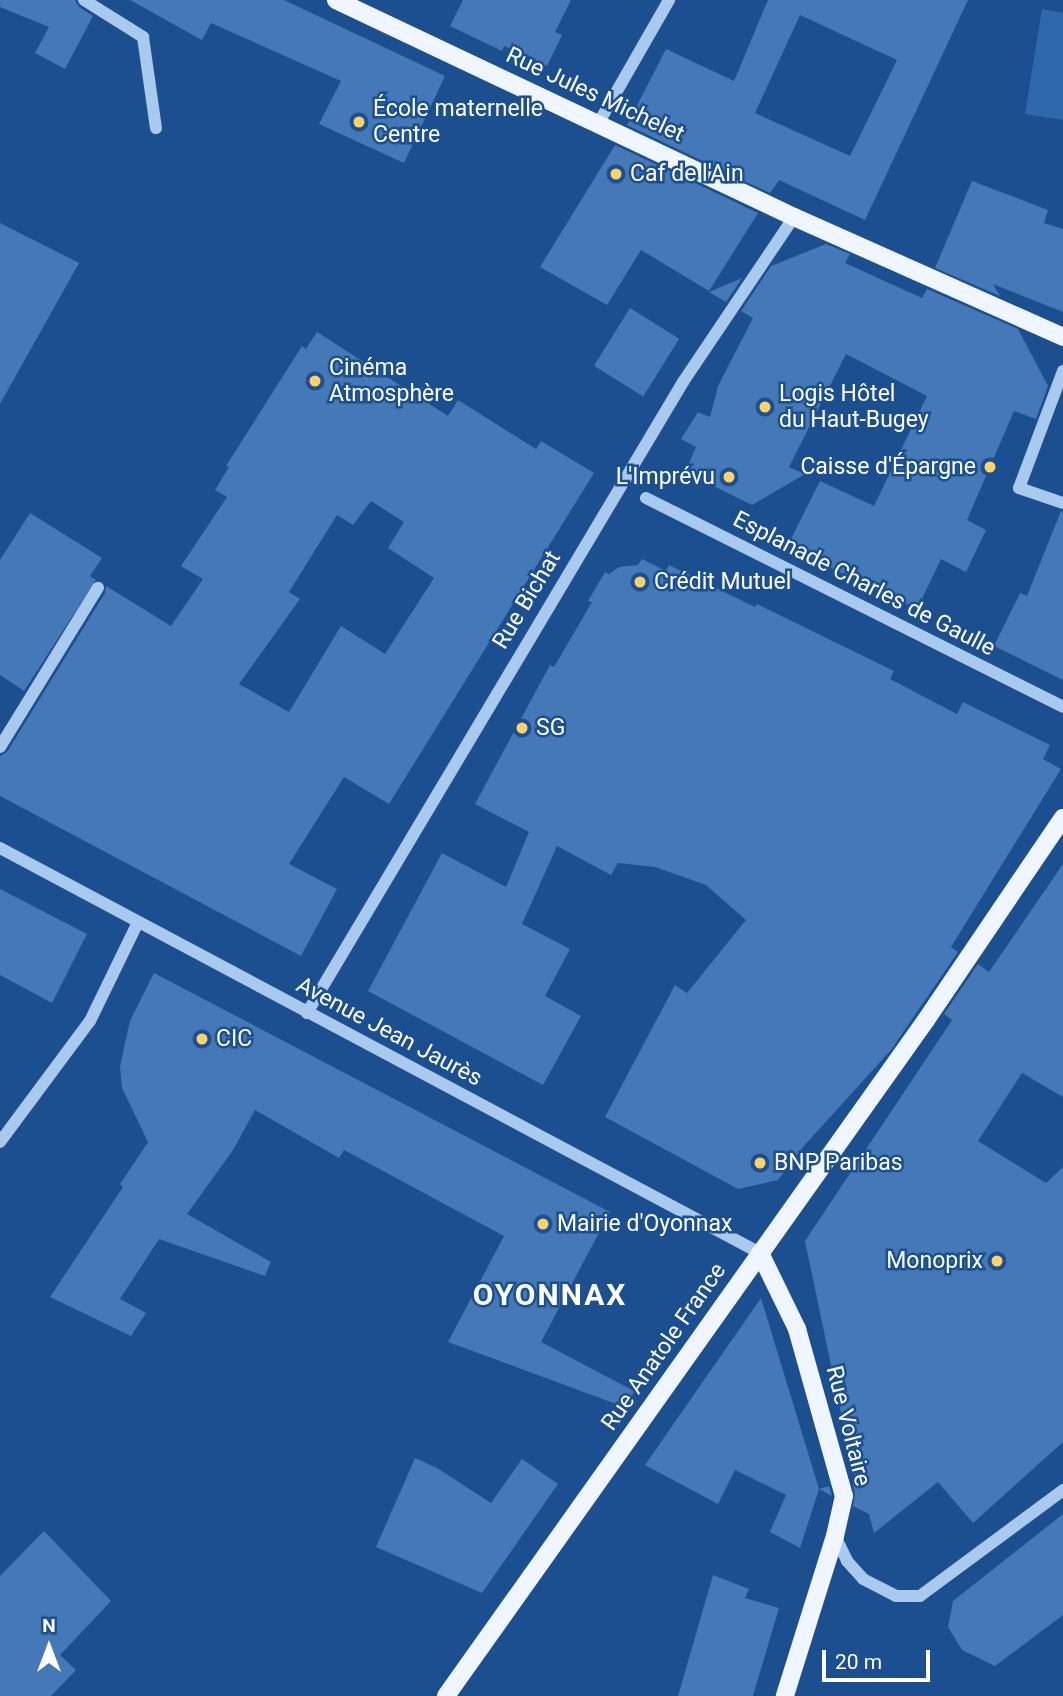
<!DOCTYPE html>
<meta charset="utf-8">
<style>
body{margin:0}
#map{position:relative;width:1063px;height:1696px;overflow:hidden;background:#1b4f8f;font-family:Roboto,sans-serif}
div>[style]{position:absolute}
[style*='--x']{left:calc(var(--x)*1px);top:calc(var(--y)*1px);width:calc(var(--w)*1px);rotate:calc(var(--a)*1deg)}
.green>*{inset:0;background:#2e69ad}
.building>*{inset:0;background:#4478b7;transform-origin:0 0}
.minor>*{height:12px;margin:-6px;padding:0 6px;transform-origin:6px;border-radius:6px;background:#a9c9ee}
.major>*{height:18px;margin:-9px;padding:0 9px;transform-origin:9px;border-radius:9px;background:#f0f6ff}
.dots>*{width:19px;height:19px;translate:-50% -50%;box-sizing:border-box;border:4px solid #1b4f8f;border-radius:50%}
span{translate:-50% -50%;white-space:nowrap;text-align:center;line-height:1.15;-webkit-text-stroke:5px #1b4f8f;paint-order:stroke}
.street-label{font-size:23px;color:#fff}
.poi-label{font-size:23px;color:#fff}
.left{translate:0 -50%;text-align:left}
.right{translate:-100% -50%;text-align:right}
.district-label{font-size:30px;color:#fff;font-weight:700;letter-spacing:2px}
.north{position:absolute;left:14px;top:1612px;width:70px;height:70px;-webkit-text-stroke:5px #1b4f8f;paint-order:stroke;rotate:0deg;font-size:19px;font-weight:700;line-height:28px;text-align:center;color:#fff}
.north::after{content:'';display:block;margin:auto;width:24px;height:32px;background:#fff;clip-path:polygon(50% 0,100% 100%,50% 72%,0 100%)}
.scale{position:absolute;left:822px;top:1650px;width:108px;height:32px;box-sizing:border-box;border:4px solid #fff;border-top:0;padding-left:9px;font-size:21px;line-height:24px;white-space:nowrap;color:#fff;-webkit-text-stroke:5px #1b4f8f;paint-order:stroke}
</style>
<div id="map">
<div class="green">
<i style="clip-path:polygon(1042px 9px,1063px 13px,1063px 120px,1025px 114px)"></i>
</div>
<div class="building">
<i style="clip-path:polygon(0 0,75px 0,79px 7px,93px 16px,65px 69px,35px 53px,49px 27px,0 7px)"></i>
<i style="clip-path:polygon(130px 0,284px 0,445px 76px,404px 163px,319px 124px,341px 81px,211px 23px,202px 40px)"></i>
<i style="clip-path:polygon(463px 0,571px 0,555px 32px,562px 35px,547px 66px,504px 46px,502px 51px,450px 26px)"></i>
<i style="clip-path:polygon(evenodd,768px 0,968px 0,865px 220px,779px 180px,770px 193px,627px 125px,666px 49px,734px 81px,768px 0,800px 15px,897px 60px,850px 156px,755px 113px,800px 15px)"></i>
<i style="clip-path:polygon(615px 145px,758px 213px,709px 291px,641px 250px,607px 305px,540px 267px)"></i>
<i style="clip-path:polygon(972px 181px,1048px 210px,1044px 223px,1063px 229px,1063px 312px,993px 284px,1000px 296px,935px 268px)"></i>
<i style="clip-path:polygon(0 223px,79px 263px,0 404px)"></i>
<i style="clip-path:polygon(826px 244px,850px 254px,845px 263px,922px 298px,927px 289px,1018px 329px,1048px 386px,1036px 419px,1014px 411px,967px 520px,986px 530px,966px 572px,941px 559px,917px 609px,787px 547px,820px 481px,874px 506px,927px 396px,846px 354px,789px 467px,805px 474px,752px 505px,685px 472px,696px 447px,681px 439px,698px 412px,710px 417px,718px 386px,753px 318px,741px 311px,771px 266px)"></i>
<i style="clip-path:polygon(742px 278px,726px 302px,709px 292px)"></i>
<i style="left:630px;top:308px;width:58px;height:68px;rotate:32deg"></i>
<i style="clip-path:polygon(evenodd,317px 332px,448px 416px,458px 400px,536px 449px,541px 441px,594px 473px,389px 804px,344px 777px,289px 864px,337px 889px,301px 956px,0 796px,0 756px,7px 752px,105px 593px,106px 586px,171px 626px,203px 579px,181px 566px,227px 497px,215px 490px,229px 467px,226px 466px,302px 346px,306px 349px,317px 332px,371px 501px,404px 522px,388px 548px,434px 578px,385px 654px,341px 626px,289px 712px,239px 684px,300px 599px,289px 592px,337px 515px,353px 525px,371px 501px)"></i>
<i style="clip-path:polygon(1061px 511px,1063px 512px,1063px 680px,994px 646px,1020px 593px,1027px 596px)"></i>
<i style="clip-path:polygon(30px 513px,102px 558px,90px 576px,96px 580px,24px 691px,0 675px,0 560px)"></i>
<i style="clip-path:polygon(642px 559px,666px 571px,669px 565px,755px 607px,757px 604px,894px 671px,890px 679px,957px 714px,963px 702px,1050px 745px,1043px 759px,1061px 769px,951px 947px,958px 952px,891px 1050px,803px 1147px,778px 1180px,738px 1189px,605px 1117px,675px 985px,687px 993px,746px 920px,706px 885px,655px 867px,618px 863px,611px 875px,557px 846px,522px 924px,570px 949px,545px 996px,581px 1016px,543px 1085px,368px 991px,442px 853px,506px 887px,529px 832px,475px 804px,550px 665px,554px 667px,592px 602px,588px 601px,605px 572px,609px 574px,619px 567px,638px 565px)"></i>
<i style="clip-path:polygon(1063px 864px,1063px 1097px,1022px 1073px,978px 1141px,1046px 1183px,1063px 1167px,1063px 1442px,973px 1523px,938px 1482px,874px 1533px,869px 1514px,853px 1506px,855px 1494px,852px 1481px,855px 1480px,805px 1241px,952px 1020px,944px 1014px,978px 964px,989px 972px)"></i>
<i style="clip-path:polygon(0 889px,87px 934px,52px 1003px,0 975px)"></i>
<i style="clip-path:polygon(154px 973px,610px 1212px,541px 1342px,634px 1391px,627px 1408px,448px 1342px,504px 1236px,344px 1150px,339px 1158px,255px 1110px,233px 1150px,187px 1214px,271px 1262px,265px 1276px,159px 1239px,120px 1299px,146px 1313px,131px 1336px,50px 1297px,123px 1187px,120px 1184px,148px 1142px,122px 1088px,120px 1066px,130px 1021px)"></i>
<i style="clip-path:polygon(761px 1298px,819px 1489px,829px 1486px,832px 1496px,819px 1489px,800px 1548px,770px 1532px,786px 1495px,735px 1470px,718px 1504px,645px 1465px)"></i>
<i style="clip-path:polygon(415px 1458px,437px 1468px,491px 1503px,522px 1459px,558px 1484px,482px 1593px,376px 1547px)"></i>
<i style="clip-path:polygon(1063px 1514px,1063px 1615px,995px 1666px,962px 1650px,948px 1627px,953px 1601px)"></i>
<i style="clip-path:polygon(44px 1531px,111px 1601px,60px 1655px,76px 1670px,51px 1696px,0 1696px,0 1576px)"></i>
<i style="clip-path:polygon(713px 1575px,749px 1589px,745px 1598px,779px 1608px,753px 1696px,678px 1696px)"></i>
</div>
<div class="minor">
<i style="--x:84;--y:0;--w:70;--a:32.1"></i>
<i style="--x:143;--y:37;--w:92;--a:81.9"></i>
<i style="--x:598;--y:124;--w:143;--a:-60.2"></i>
<i style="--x:1063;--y:371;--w:125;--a:110.6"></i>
<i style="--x:1019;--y:488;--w:46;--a:18.8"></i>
<i style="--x:646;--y:498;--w:466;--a:26.6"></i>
<i style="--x:0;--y:747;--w:187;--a:-58.4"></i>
<i style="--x:0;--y:848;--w:861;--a:28.05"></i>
<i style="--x:307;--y:1013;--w:735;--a:-59.21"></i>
<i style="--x:683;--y:382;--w:199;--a:-56.1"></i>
<i style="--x:0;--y:1142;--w:151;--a:-53.4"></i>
<i style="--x:90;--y:1021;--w:108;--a:-64.1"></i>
<i style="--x:835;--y:1536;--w:28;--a:64"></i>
<i style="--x:847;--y:1561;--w:24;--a:48"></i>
<i style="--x:863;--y:1579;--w:37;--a:27"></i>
<i style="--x:896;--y:1596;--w:24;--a:0"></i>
<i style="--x:920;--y:1596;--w:178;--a:-36.5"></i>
</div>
<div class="major">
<i style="--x:336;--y:0;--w:507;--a:25.35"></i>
<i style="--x:794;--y:217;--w:295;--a:24"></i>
<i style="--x:760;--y:1253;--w:85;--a:64"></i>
<i style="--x:797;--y:1329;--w:173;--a:74.3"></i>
<i style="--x:844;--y:1496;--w:41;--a:102.7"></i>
<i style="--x:835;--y:1536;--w:168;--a:107.4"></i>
<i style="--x:446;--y:1696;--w:829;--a:-54.62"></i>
<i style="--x:926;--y:1020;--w:244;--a:-55.9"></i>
</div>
<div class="dots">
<i style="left:359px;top:122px;background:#ffd166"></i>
<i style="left:616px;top:174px;background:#ffd166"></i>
<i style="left:315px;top:381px;background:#ffd166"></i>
<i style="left:765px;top:407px;background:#ffd166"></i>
<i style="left:990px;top:467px;background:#ffd166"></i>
<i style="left:729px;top:477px;background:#ffd166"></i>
<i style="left:640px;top:582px;background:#ffd166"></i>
<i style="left:522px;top:728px;background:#ffd166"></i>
<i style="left:202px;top:1039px;background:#ffd166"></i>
<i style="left:760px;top:1163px;background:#ffd166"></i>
<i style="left:543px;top:1224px;background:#ffd166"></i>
<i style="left:997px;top:1261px;background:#ffd166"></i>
</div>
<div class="street-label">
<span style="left:595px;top:95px;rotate:25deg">Rue Jules Michelet</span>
<span style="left:864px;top:584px;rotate:27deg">Esplanade Charles de Gaulle</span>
<span style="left:527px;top:600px;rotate:-59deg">Rue Bichat</span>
<span style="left:389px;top:1032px;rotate:28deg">Avenue Jean Jaurès</span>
<span style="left:664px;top:1347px;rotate:-55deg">Rue Anatole France</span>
<span style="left:848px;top:1426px;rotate:76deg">Rue Voltaire</span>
</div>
<div class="poi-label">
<span class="left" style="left:373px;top:122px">École maternelle<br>Centre</span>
<span class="left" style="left:630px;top:174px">Caf de l'Ain</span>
<span class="left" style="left:329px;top:381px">Cinéma<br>Atmosphère</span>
<span class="left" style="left:779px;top:407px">Logis Hôtel<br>du Haut-Bugey</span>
<span class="right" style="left:976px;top:467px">Caisse d'Épargne</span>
<span class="right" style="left:715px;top:477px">L'Imprévu</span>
<span class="left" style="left:654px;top:582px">Crédit Mutuel</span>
<span class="left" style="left:536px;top:728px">SG</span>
<span class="left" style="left:216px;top:1039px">CIC</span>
<span class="left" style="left:774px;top:1163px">BNP Paribas</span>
<span class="left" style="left:557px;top:1224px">Mairie d'Oyonnax</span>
<span class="right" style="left:983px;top:1261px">Monoprix</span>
</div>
<div class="district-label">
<span style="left:550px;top:1295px">OYONNAX</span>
</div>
<div class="north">N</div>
<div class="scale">20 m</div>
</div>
